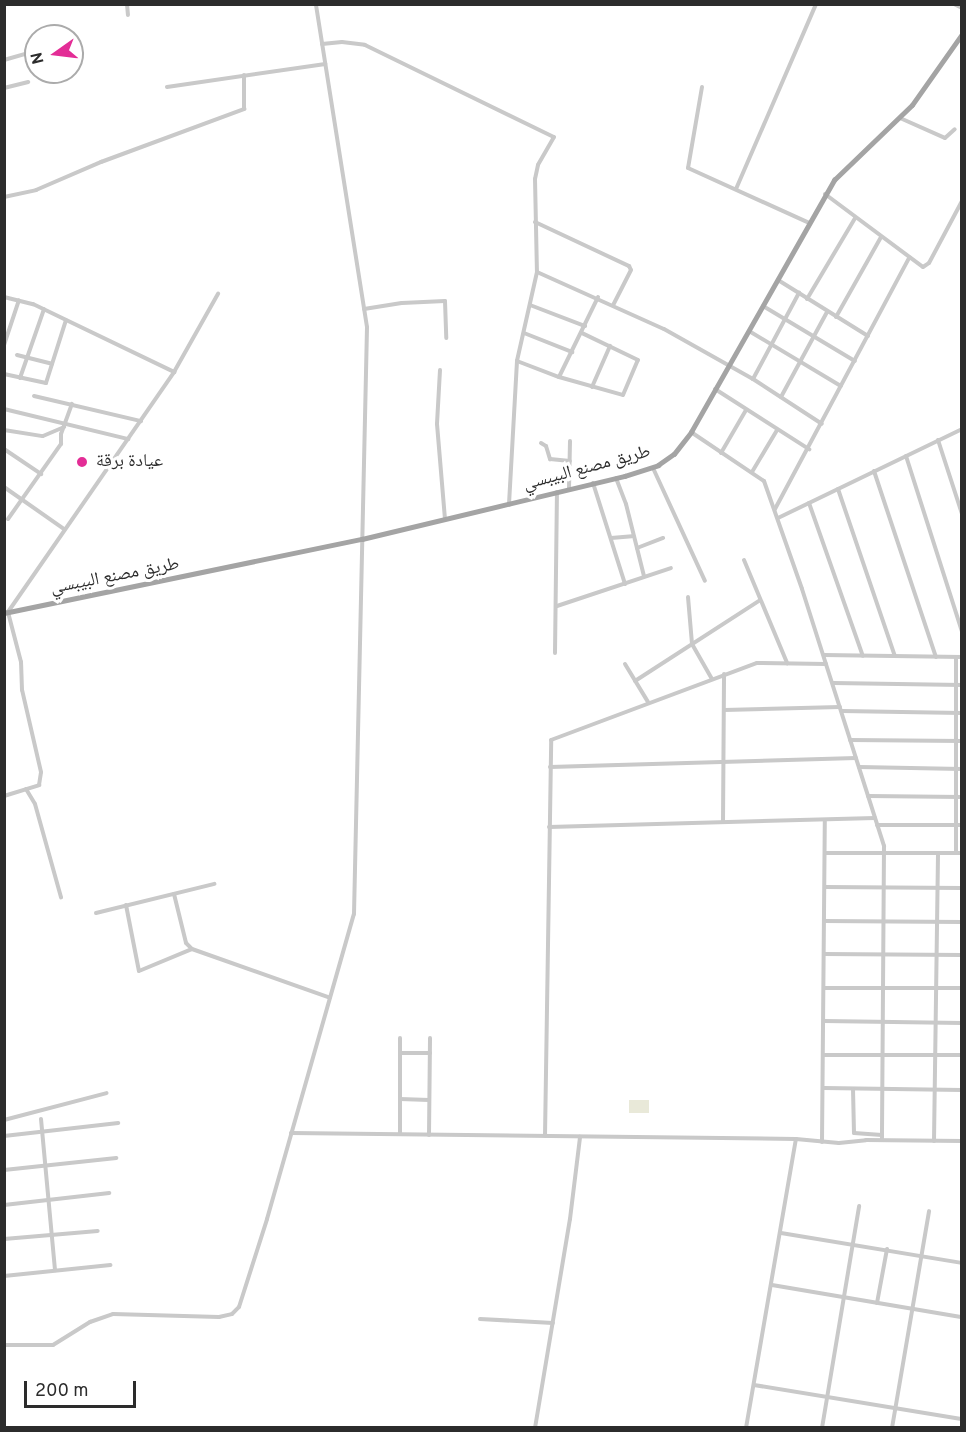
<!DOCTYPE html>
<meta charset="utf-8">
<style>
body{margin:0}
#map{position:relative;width:966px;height:1432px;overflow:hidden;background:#fff;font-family:Overpass,"Noto Naskh Arabic",sans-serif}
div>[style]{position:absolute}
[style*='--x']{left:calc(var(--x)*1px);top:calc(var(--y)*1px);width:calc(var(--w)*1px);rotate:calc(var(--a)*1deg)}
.green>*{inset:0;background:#e9e9d9;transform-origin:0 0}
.minor>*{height:4px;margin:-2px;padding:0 2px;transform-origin:2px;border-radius:2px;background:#c9c9c9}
.major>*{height:4.5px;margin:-2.25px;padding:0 2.25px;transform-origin:2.25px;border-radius:2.25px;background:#a4a4a4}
.dots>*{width:16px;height:16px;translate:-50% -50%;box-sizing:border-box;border:3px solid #fff;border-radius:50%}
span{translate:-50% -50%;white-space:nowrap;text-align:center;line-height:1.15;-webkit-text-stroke:6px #fff;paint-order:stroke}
.poi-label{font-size:18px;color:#2c2c2c}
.left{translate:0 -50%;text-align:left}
.street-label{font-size:18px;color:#2c2c2c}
.frame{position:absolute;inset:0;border:6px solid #2c2c2c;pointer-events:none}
.north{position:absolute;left:24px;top:24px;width:60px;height:60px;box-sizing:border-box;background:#fff;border:2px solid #ababab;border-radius:50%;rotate:256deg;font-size:16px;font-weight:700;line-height:24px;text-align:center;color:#2c2c2c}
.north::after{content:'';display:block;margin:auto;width:21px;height:27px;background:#e32d96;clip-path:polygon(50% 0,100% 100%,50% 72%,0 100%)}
.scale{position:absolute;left:24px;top:1381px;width:112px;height:27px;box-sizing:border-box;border:3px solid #2c2c2c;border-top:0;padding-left:8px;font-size:18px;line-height:21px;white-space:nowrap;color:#2c2c2c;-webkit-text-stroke:4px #fff;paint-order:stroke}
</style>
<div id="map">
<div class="green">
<i style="left:629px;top:1100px;width:20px;height:13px"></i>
</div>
<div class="minor">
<i style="--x:127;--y:4;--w:11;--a:85"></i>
<i style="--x:954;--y:4;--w:9;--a:27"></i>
<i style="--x:322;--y:44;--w:20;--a:-6"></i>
<i style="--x:342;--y:42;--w:23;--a:7"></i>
<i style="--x:365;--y:45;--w:210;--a:26"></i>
<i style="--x:554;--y:137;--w:32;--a:120"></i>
<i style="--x:538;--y:165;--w:14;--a:102"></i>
<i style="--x:535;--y:179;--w:93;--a:88.8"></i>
<i style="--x:537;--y:272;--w:91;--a:102.7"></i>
<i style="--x:517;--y:361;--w:144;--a:93.2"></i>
<i style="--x:4;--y:60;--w:33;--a:-16"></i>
<i style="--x:167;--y:87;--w:160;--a:-8.3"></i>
<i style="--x:702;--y:87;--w:82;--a:99.8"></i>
<i style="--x:688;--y:168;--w:133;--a:24.4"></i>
<i style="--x:4;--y:88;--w:25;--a:-14"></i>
<i style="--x:900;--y:118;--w:49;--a:24"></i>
<i style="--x:945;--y:138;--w:13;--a:-42"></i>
<i style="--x:736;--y:189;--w:202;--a:-66.6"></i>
<i style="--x:825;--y:194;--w:122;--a:36.7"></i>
<i style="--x:923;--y:267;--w:7;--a:-34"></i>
<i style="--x:929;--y:263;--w:70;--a:-62"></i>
<i style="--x:4;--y:197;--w:33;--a:-12"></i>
<i style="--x:36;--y:190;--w:71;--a:-23.3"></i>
<i style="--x:101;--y:162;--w:153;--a:-20.3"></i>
<i style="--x:244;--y:109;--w:34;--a:-90"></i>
<i style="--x:535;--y:222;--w:104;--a:25.1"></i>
<i style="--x:629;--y:266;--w:4;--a:63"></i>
<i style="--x:631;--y:270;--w:39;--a:117"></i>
<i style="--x:537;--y:272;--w:139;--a:24.2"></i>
<i style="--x:664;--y:329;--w:102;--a:29.3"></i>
<i style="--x:753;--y:379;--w:82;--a:33.1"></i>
<i style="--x:778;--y:280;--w:106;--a:31.9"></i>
<i style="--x:4;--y:297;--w:30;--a:14"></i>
<i style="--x:33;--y:304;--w:157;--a:25.7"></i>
<i style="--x:807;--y:299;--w:94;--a:-59.3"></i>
<i style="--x:530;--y:305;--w:59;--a:20.9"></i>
<i style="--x:763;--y:306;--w:107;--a:30.9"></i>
<i style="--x:364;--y:309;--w:38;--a:-9"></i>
<i style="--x:402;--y:303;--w:43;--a:-2.7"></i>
<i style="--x:445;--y:301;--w:37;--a:88"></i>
<i style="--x:836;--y:317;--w:92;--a:-60.6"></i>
<i style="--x:749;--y:331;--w:107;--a:30.9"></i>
<i style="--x:524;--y:333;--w:52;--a:21.6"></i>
<i style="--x:4;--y:345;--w:47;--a:-71.6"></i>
<i style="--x:17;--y:355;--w:36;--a:14"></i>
<i style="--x:517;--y:361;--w:45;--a:20.9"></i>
<i style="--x:559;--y:377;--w:66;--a:15.7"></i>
<i style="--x:623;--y:395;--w:38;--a:-67"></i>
<i style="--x:638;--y:360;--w:62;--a:-154.3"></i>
<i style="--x:440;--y:370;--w:54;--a:93.2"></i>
<i style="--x:437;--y:424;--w:95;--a:85.2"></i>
<i style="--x:4;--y:374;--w:43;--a:12.1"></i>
<i style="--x:46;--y:383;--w:66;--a:-72.4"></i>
<i style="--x:559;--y:377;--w:89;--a:-64"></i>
<i style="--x:20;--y:378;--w:73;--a:-70.8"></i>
<i style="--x:753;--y:379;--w:98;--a:-61.9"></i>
<i style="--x:592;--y:387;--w:45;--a:-66.3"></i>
<i style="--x:715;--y:389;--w:112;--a:32.6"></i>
<i style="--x:34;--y:396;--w:110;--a:13.2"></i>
<i style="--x:781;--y:397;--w:97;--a:-61.6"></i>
<i style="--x:4;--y:409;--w:128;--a:13.6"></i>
<i style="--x:4;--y:430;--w:39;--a:9"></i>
<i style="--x:43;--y:436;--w:23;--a:-23"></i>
<i style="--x:691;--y:432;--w:88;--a:33.9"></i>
<i style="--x:764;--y:481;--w:114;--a:70.6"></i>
<i style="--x:802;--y:589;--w:270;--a:72.3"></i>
<i style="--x:884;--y:846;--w:294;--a:90.4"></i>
<i style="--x:938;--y:440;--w:78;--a:72"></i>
<i style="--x:541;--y:443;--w:6;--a:31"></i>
<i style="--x:546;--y:446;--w:14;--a:73"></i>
<i style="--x:550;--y:459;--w:20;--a:6"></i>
<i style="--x:4;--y:449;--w:45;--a:34"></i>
<i style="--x:721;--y:453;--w:50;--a:-59.8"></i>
<i style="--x:906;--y:456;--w:184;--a:72.3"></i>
<i style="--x:653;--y:468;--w:124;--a:65.3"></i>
<i style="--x:874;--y:471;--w:196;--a:71.6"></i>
<i style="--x:752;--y:472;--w:49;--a:-59.2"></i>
<i style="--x:616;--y:478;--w:28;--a:69"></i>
<i style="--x:626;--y:504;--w:74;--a:76"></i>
<i style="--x:593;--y:483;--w:106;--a:72.4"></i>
<i style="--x:4;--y:487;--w:73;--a:35"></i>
<i style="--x:569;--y:489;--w:48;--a:-88.8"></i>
<i style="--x:838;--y:489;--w:176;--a:71.2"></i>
<i style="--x:809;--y:503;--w:162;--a:70.6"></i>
<i style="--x:775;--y:509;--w:285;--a:-61.9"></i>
<i style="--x:778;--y:518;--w:204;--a:-25.8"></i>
<i style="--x:8;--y:519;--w:92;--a:-54.8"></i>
<i style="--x:61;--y:444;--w:10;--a:-90"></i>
<i style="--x:61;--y:434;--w:32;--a:-70"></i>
<i style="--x:611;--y:538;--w:21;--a:-5"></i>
<i style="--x:637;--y:548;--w:28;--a:-21"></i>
<i style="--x:744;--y:560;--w:112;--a:67.3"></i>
<i style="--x:688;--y:597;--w:47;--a:85.1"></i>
<i style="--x:692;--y:644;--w:40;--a:60.3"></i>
<i style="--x:557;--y:606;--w:120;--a:-18.4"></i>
<i style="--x:555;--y:653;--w:161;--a:-89.3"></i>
<i style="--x:824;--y:655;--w:138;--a:0.8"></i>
<i style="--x:956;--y:657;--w:196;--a:90"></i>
<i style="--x:625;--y:664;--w:44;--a:58.8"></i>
<i style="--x:635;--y:681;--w:149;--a:-32.9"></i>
<i style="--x:833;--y:683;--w:129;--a:0.9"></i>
<i style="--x:724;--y:710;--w:116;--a:-1.5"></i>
<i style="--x:842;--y:711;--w:120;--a:1"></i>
<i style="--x:850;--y:740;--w:112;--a:0.5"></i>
<i style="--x:550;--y:767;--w:306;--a:-1.7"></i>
<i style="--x:859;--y:767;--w:103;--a:1.1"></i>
<i style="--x:26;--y:789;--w:17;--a:59"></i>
<i style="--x:35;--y:804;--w:97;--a:74.4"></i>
<i style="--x:4;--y:796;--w:37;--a:-17"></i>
<i style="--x:39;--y:785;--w:13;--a:-81"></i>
<i style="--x:41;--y:772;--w:84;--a:-103"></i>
<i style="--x:22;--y:690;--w:28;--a:-92"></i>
<i style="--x:21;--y:662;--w:52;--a:-104.6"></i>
<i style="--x:8;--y:612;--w:292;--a:-55.3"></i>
<i style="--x:174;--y:372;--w:90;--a:-60.6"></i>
<i style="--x:868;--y:796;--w:94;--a:0.6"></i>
<i style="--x:723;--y:822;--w:148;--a:-89.6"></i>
<i style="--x:877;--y:825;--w:85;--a:0"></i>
<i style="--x:549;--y:827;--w:326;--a:-1.6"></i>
<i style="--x:825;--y:853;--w:137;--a:0"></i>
<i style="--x:825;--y:887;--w:137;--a:0.4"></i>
<i style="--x:174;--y:894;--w:50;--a:76.2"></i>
<i style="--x:186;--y:943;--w:8;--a:45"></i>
<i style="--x:192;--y:949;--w:146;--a:19.5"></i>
<i style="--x:126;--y:905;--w:67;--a:78.9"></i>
<i style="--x:139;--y:971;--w:57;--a:-22.5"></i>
<i style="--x:96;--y:913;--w:122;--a:-13.8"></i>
<i style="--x:824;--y:921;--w:138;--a:0.4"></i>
<i style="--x:824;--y:954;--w:138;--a:0.4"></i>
<i style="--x:824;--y:988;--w:138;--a:0"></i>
<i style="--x:824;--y:1021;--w:138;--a:0.8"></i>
<i style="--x:400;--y:1053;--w:30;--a:0"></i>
<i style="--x:824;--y:1055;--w:138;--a:0"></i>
<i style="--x:824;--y:1088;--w:138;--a:0.8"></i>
<i style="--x:853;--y:1089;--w:44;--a:88.7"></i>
<i style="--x:854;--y:1133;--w:28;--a:4"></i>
<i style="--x:400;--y:1099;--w:29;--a:2"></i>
<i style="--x:41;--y:1119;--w:152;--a:84.7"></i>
<i style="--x:4;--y:1120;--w:106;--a:-14.7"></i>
<i style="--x:291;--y:1133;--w:505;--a:0.68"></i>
<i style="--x:796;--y:1139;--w:43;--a:5.3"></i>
<i style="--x:839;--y:1143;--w:27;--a:-6"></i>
<i style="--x:866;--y:1140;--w:96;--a:0.6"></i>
<i style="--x:400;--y:1134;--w:96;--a:-90"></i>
<i style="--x:429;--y:1135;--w:97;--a:-89.4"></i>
<i style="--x:4;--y:1136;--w:115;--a:-6.5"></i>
<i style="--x:545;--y:1136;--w:396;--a:-89.1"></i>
<i style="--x:551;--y:740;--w:220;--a:-20.5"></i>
<i style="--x:757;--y:663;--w:69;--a:0.8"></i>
<i style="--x:934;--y:1141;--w:288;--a:-89.2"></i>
<i style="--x:822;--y:1142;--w:322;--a:-89.5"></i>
<i style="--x:4;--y:1170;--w:113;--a:-6.1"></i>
<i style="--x:4;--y:1205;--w:106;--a:-6.5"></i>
<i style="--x:781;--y:1233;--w:183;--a:9.4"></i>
<i style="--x:4;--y:1239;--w:94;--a:-4.9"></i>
<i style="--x:4;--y:1276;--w:107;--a:-5.9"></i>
<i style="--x:772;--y:1285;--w:193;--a:9.6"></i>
<i style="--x:877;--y:1303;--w:55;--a:-79.5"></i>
<i style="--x:480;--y:1319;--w:73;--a:3.1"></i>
<i style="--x:4;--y:1345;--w:49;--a:0"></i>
<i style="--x:53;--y:1345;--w:44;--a:-31.9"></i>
<i style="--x:90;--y:1322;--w:24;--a:-19"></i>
<i style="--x:113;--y:1314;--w:106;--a:1.6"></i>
<i style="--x:219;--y:1317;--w:13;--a:-13"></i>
<i style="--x:232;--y:1314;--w:10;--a:-45"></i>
<i style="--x:239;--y:1307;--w:92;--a:-72.3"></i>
<i style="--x:267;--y:1219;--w:317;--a:-74.1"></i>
<i style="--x:354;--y:914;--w:587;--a:-88.73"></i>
<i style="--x:367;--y:327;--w:327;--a:-99"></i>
<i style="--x:754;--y:1385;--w:210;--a:9.3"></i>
<i style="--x:535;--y:1428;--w:212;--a:-80.5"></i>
<i style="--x:570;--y:1219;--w:83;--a:-83"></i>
<i style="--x:746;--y:1428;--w:293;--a:-80.2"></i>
<i style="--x:822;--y:1428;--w:225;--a:-80.5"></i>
<i style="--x:892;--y:1428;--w:220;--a:-80.3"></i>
</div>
<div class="major">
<i style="--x:4;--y:613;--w:366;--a:-11.7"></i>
<i style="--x:362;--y:539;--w:270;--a:-13.5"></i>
<i style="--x:625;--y:476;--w:35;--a:-18"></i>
<i style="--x:658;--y:465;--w:19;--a:-35"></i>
<i style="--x:674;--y:454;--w:28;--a:-52"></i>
<i style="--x:691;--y:432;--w:290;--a:-60.4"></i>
<i style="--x:834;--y:180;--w:108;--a:-43.9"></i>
<i style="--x:912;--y:105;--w:87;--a:-54.8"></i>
</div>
<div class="dots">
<i style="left:82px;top:462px;background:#e32d96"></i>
</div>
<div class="poi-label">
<span class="left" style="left:96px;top:462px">عيادة برقة</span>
</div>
<div class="street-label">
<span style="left:587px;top:469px;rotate:-15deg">طريق مصنع البيبسي</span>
<span style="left:115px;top:577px;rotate:-11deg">طريق مصنع البيبسي</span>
</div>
<div class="frame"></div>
<div class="north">N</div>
<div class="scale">200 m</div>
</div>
